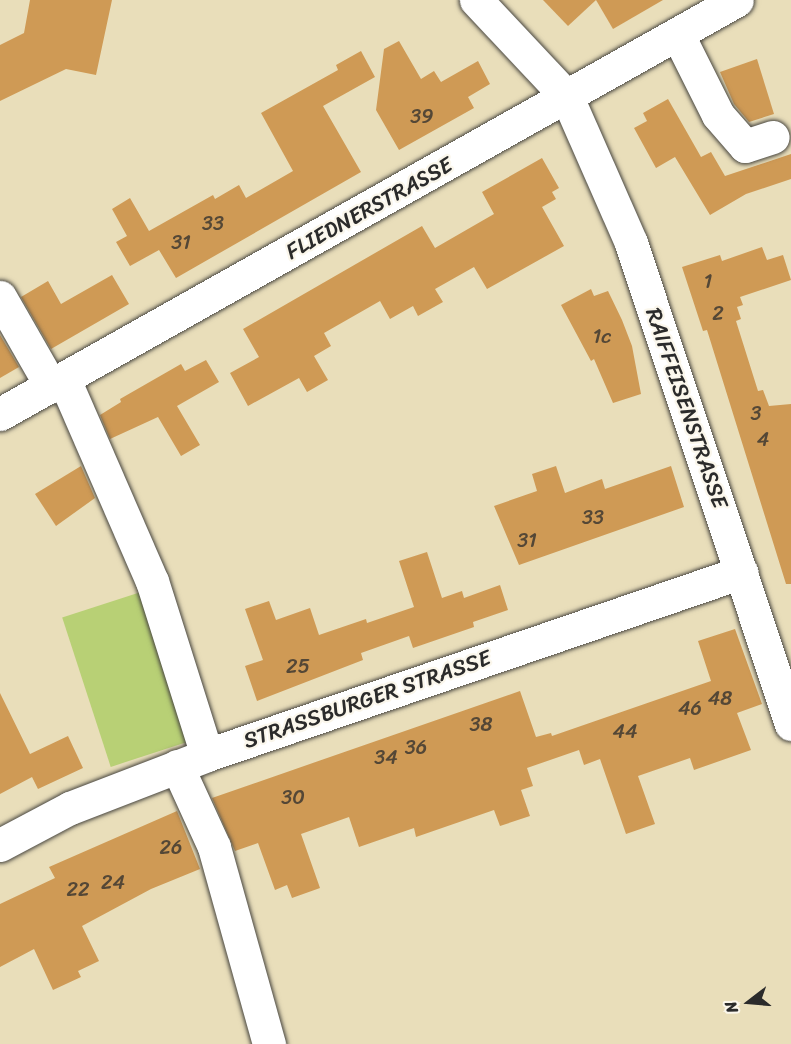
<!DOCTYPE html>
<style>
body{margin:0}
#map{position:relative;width:791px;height:1044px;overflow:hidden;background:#e9deba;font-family:Sriracha,sans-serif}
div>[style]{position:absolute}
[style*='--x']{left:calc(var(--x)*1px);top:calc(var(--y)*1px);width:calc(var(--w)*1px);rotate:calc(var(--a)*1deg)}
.green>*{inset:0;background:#b8d075;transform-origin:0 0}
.building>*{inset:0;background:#cf9a55}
.roads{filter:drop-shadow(0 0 2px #484640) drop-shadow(0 0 2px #484640)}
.minor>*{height:33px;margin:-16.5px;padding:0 16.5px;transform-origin:16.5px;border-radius:16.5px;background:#fff}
span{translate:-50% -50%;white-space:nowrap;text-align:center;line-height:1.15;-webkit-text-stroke:4.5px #fbf7ec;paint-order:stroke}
.number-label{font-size:20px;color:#544736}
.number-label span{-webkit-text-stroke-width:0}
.street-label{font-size:22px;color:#2b2b2b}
.north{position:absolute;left:719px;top:972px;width:60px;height:60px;-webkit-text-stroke:4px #fbf7ec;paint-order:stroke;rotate:254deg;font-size:16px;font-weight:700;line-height:24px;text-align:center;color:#2b2b2b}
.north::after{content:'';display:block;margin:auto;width:21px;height:27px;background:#2b2b2b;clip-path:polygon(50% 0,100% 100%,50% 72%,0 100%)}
</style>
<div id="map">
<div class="green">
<i style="left:144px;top:591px;width:157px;height:86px;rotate:72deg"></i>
</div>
<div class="building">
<i style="clip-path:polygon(30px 0,112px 0,96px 75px,66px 69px,0 101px,0 45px,24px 33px)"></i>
<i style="clip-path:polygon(543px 0,596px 0,568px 26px)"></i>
<i style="clip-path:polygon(596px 0,663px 0,613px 29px)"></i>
<i style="clip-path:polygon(399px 41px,421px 79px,434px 71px,441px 82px,478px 61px,490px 84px,468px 97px,474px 108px,399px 150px,376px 110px,384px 49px)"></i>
<i style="clip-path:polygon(361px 51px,375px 77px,323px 106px,361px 172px,176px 278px,159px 250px,130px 266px,116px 242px,127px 236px,112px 209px,130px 198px,149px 231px,213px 195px,215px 199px,239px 185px,246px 198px,293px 171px,261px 113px,338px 70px,336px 65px)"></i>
<i style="clip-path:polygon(757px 59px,774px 114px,749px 122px,734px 104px,720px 72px)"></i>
<i style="clip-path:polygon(668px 99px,701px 157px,711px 152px,725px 176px,791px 154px,791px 179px,746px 194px,710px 215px,675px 157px,656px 168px,634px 128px,647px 121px,643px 113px)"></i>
<i style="clip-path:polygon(542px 158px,559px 188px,552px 192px,556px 199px,542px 207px,564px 246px,487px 289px,474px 267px,435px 289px,443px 302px,418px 316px,413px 306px,390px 319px,380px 301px,324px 333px,331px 346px,314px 356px,328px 380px,307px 392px,299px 378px,248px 406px,230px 373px,259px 357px,243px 329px,422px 226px,435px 248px,494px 214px,482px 192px)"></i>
<i style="clip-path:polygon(762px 247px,767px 260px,783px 255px,791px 280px,740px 297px,743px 305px,737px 307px,741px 319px,736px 321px,758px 391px,763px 390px,769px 406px,791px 404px,791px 584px,786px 584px,707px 330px,703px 331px,682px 267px,720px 255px,722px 261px)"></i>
<i style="clip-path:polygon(112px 275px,129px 304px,51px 349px,21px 297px,48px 281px,61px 304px)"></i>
<i style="clip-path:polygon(591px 289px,594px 296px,608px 291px,622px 320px,632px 346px,641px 394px,613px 403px,594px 359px,591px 361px,561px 305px)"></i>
<i style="clip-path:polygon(0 335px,19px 367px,0 378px)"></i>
<i style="clip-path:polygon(206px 360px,219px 382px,177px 406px,200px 445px,181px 456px,158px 417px,110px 439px,100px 415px,121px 402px,120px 399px,181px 364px,185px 371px)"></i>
<i style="clip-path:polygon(81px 466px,95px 498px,56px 526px,35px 494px)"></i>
<i style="clip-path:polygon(556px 466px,565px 493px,602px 479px,605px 489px,671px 466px,684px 507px,519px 565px,494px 506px,537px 491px,532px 474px)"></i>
<i style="clip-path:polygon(427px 552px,442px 598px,462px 591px,464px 598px,500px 585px,508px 610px,473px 622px,474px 627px,413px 648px,409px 636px,361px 653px,363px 660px,257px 701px,245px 666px,263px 660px,245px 609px,269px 601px,276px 620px,310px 608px,319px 635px,366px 619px,367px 623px,414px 607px,399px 561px)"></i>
<i style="clip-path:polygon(735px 629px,762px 704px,737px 713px,751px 750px,694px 770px,690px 758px,638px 776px,655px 824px,626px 834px,600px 759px,584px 765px,579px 750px,527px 768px,533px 786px,521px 790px,530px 816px,500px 826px,494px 810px,416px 837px,414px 828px,359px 847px,349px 817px,301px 834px,320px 888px,292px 898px,287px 885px,275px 890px,258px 843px,235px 851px,212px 798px,520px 691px,536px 737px,551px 733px,552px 736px,711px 681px,698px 641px)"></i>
<i style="clip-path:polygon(0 693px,30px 754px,68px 736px,83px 768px,38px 789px,32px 777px,0 794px)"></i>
<i style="clip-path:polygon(177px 811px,200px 869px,151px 889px,82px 926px,99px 961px,78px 971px,81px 977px,53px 990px,34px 949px,0 967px,0 904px,55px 878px,49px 867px)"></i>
</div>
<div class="roads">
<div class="minor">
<i style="--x:476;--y:0;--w:133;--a:46.8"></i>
<i style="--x:567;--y:97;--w:159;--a:66.3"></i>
<i style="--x:631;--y:243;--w:507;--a:71.6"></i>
<i style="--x:678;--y:35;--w:89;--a:63.4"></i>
<i style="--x:718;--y:115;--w:41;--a:48.9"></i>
<i style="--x:745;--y:146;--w:29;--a:-18"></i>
<i style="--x:0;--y:297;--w:103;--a:60.2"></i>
<i style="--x:64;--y:379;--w:220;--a:66.5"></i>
<i style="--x:152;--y:581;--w:182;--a:72.5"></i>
<i style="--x:0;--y:414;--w:845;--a:-29.32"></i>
<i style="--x:177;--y:766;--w:89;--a:65.4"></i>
<i style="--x:214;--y:847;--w:205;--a:74.4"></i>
<i style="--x:0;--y:845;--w:79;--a:-27.9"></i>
<i style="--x:70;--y:808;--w:147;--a:-21.1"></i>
<i style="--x:207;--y:755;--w:565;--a:-18.88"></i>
</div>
</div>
<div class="number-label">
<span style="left:422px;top:116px">39</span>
<span style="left:213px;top:223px">33</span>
<span style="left:181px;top:242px">31</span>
<span style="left:708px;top:281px">1</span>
<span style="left:718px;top:313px">2</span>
<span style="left:602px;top:336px">1c</span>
<span style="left:756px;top:413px">3</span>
<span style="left:763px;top:439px">4</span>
<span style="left:593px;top:517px">33</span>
<span style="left:527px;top:540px">31</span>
<span style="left:298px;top:666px">25</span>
<span style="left:720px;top:698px">48</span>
<span style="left:690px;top:708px">46</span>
<span style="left:481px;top:724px">38</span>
<span style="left:625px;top:731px">44</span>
<span style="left:416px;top:747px">36</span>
<span style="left:386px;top:757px">34</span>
<span style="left:293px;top:797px">30</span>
<span style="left:171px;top:847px">26</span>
<span style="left:113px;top:882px">24</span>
<span style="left:78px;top:889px">22</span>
</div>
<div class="street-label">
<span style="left:369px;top:208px;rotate:-29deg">FLIEDNERSTRASSE</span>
<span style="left:687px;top:408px;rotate:71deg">RAIFFEISENSTRASSE</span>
<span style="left:367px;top:699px;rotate:-19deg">STRASSBURGER STRASSE</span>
</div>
<div class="north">N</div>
</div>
